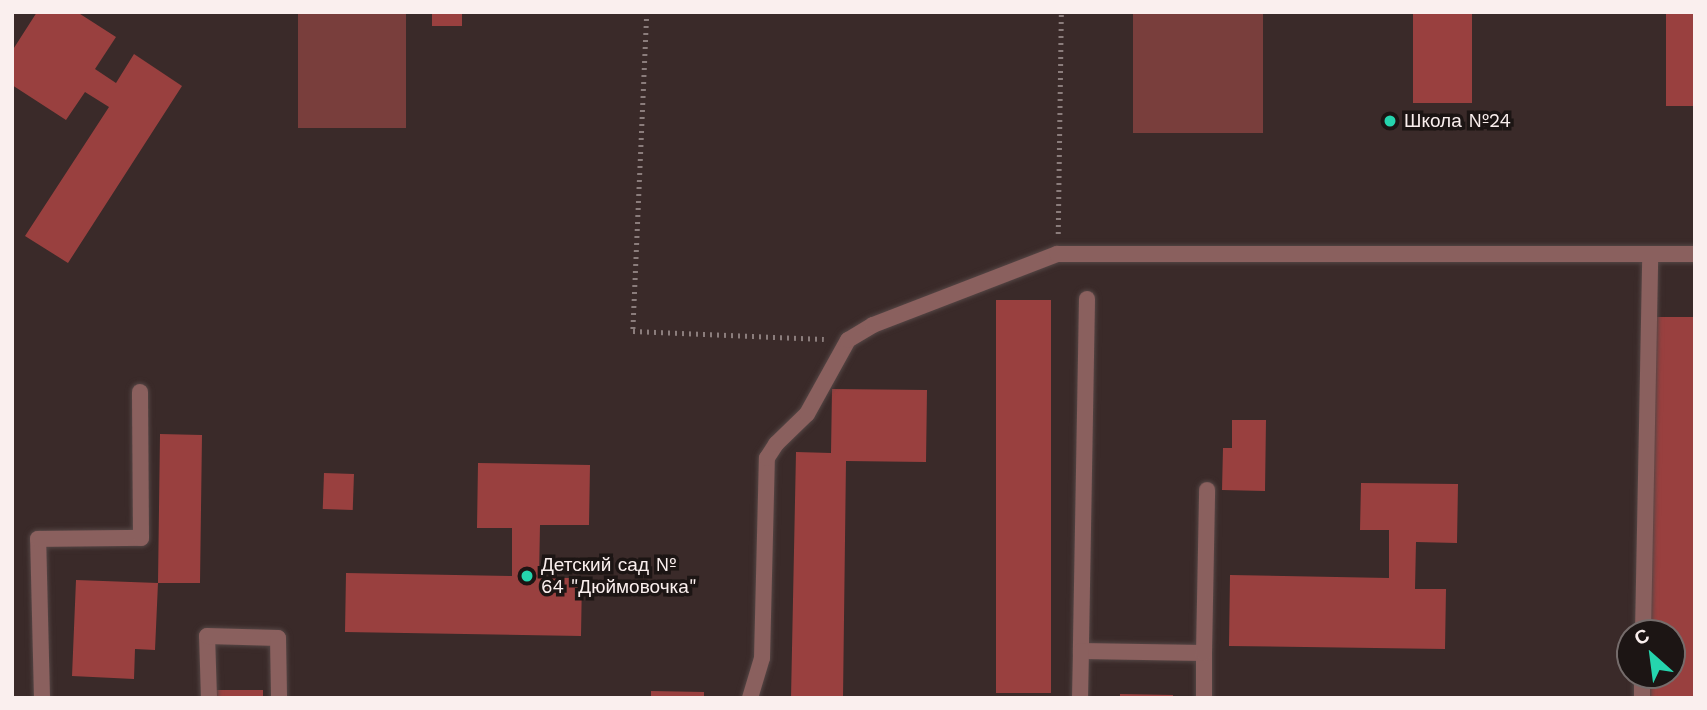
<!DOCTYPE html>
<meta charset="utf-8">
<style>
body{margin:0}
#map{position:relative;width:1707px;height:710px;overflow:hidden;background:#3a2a29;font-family:"Work Sans",sans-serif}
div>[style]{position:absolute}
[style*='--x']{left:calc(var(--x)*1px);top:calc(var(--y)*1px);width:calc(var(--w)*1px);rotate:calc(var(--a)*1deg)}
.green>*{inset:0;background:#793e3c;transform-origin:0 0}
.building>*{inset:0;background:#99403f;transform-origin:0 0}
.path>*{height:4.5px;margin-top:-2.25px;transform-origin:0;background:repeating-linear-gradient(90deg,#8b7d7c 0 2px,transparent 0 7px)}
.roads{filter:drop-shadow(0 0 2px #554645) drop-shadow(0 0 2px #554645)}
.lane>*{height:16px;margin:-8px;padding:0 8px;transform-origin:8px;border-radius:8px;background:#8a605e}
.dots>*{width:19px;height:19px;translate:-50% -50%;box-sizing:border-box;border:4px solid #1c1514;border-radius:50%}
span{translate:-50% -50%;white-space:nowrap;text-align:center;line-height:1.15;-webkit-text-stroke:7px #1c1514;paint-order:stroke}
.poi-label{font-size:19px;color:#faefee}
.left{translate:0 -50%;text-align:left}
.frame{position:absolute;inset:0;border:14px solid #faefee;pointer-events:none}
.north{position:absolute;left:1616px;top:619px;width:70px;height:70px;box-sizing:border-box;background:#1c1514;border:2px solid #756c6b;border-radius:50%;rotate:332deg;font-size:19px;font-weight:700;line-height:28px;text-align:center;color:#faefee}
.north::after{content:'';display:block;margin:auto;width:24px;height:32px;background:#25d5ae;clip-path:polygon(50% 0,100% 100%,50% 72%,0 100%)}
</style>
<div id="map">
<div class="green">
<i style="left:298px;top:12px;width:108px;height:116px"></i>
<i style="left:1133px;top:12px;width:130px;height:121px"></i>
</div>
<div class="building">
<i style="clip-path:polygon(37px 12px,77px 12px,116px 37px,95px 69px,116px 83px,134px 54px,182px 86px,68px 263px,25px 236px,109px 107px,85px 92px,66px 120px,12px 85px,12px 51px)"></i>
<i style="left:432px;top:12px;width:30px;height:14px"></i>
<i style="left:1413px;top:12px;width:59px;height:91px"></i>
<i style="left:1666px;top:12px;width:29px;height:94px"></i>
<i style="left:996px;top:300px;width:55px;height:393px"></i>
<i style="clip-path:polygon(1656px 317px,1695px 317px,1695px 698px,1648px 698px,1648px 675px,1672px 675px,1672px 633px,1649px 633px)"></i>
<i style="clip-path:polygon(832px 389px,927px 390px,926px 462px,846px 461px,843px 698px,791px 698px,796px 452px,831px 453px)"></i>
<i style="clip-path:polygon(1232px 420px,1266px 420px,1265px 491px,1222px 490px,1223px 448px,1232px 448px)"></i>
<i style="clip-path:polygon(160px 434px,202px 435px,200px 583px,158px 583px,155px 650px,135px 649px,134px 679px,72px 676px,76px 580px,158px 583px)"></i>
<i style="clip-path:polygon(478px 463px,590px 465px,589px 525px,540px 525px,539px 578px,582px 578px,581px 636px,345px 632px,346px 573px,512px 576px,512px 528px,477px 528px)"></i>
<i style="left:324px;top:473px;width:30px;height:36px;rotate:2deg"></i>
<i style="clip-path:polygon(1361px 483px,1458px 484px,1457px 543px,1416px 542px,1415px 589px,1446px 589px,1445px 649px,1229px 646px,1230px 575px,1389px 578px,1389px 530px,1360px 530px)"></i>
<i style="left:215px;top:690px;width:48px;height:8px"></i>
<i style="clip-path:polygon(651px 691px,704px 692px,704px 698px,651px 698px)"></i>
<i style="clip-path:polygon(1120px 694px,1173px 695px,1173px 698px,1120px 698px)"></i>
</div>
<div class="path">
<i style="--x:647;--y:12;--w:319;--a:92.5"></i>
<i style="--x:633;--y:331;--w:191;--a:2.4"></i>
<i style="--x:1058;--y:234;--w:222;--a:-89.2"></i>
</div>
<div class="roads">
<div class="lane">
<i style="--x:1087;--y:299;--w:352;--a:91"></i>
<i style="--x:1081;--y:651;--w:123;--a:0.9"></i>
<i style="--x:1204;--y:653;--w:45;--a:90"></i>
<i style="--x:1643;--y:633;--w:379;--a:-88.9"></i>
<i style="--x:1204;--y:653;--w:163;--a:-88.9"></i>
<i style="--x:42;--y:698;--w:159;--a:-91.4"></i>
<i style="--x:38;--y:539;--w:103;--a:-0.6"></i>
<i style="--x:141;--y:538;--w:146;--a:-90.4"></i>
<i style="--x:209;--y:698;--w:62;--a:-91.8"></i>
<i style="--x:207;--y:636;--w:71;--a:1.6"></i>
<i style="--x:278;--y:638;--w:60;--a:89"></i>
<i style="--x:750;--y:698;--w:42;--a:-73.3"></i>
<i style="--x:762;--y:658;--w:200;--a:-88.6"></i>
<i style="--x:767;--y:458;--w:17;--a:-57"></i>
<i style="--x:776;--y:444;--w:43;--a:-44.1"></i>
<i style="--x:807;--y:414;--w:85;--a:-61"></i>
<i style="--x:848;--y:340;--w:29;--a:-31"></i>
<i style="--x:873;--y:325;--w:197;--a:-21.1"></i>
<i style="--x:1057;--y:254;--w:638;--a:0"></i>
<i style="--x:1080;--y:698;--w:47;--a:-88.8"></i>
<i style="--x:1642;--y:698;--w:23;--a:-90"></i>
</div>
</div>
<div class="dots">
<i style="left:1390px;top:121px;background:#25d5ae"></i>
<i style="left:527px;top:576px;background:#25d5ae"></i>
</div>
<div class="poi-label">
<span class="left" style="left:1404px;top:121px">Школа №24</span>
<span class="left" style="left:541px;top:576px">Детский сад №<br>64 "Дюймовочка"</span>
</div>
<div class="frame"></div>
<div class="north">С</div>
</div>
